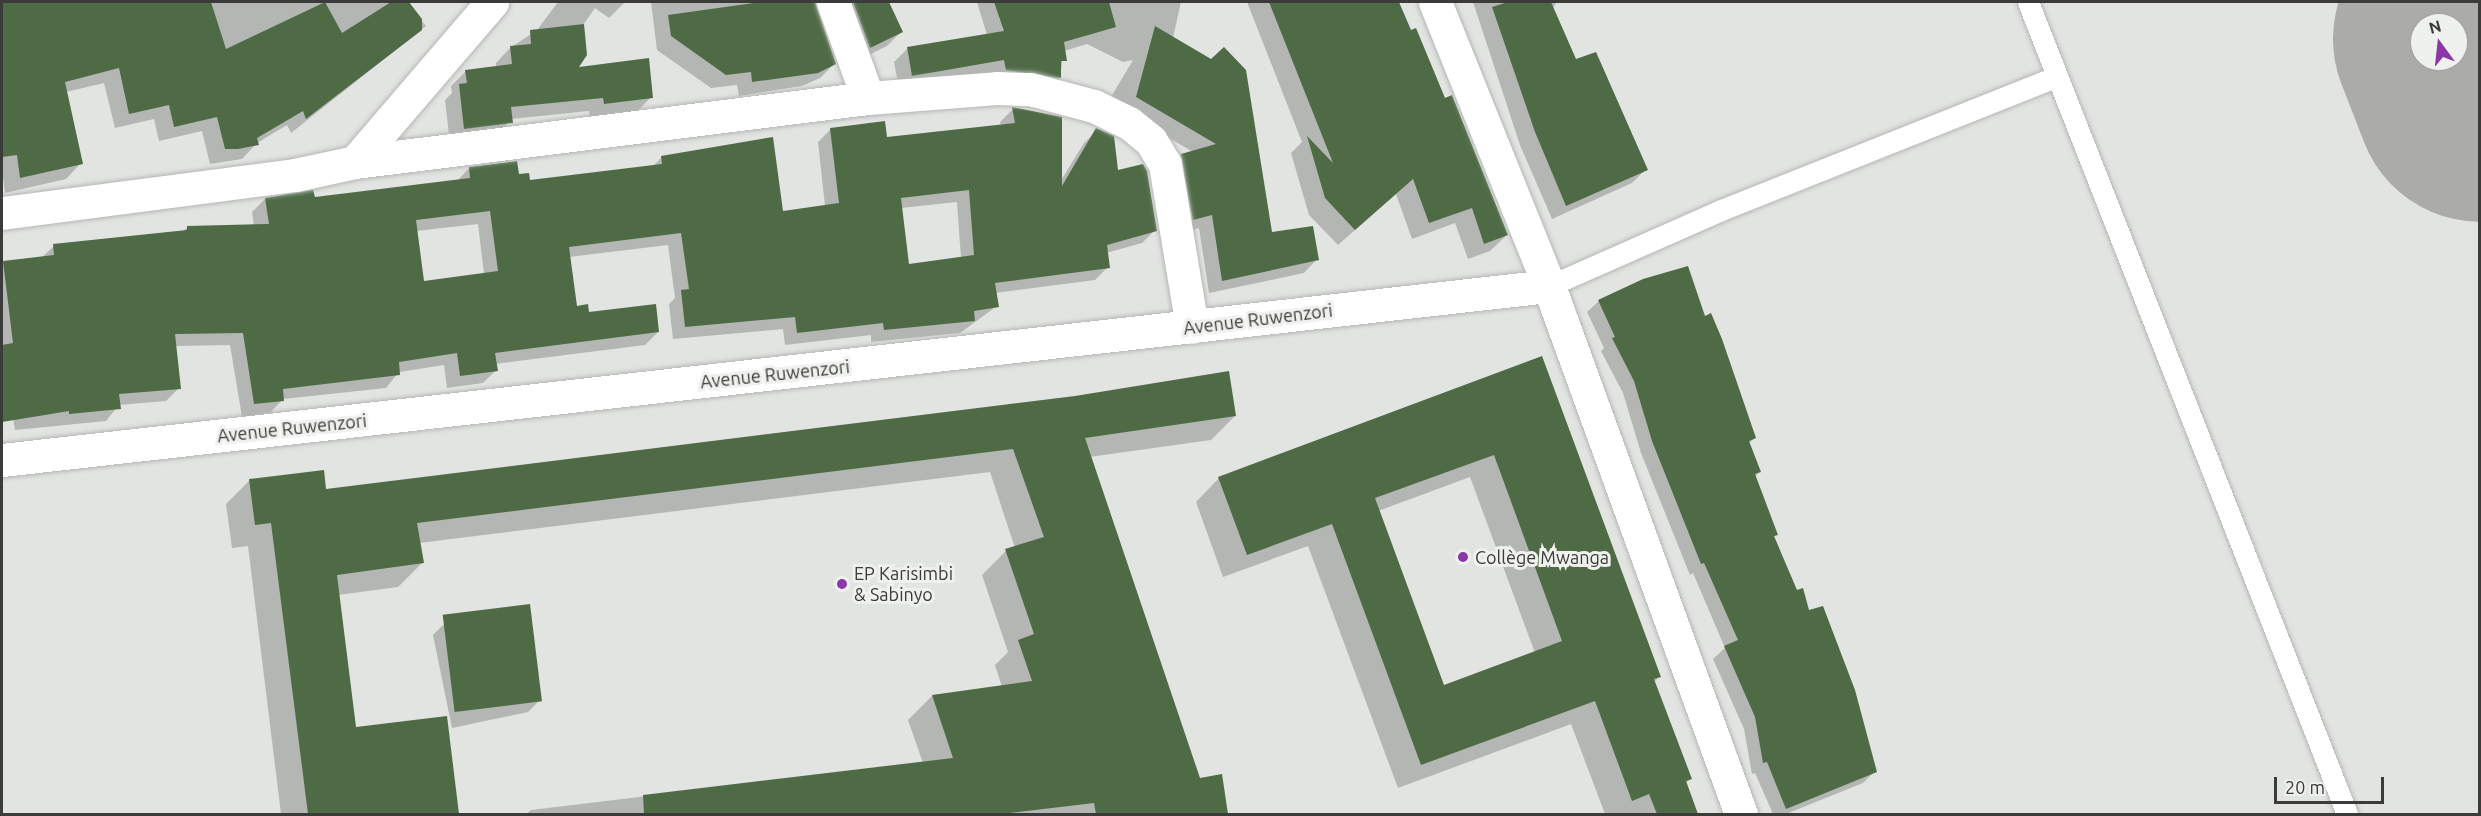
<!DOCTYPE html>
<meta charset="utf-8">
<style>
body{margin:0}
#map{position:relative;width:2481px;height:816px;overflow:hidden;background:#e2e4e1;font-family:Ubuntu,sans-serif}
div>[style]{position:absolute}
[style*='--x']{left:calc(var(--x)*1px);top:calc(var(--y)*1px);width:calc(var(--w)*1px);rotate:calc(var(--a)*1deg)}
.shadow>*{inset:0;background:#0003}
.runway>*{height:248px;margin:-124px;padding:0 124px;transform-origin:124px;border-radius:124px;background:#abacaa}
.building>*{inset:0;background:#4e6b45;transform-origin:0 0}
.roads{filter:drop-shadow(0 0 2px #b4b6b4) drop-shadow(0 0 2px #b4b6b4)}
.service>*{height:21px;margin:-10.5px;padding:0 10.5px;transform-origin:10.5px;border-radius:10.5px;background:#fff}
.minor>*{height:33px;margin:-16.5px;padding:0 16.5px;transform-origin:16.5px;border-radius:16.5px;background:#fff}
.dots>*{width:16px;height:16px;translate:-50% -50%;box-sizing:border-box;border:3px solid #eff1ee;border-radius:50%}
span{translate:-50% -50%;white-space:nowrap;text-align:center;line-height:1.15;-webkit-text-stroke:6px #eff1ee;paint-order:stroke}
.street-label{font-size:18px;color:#3b3b3a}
.poi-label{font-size:18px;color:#3b3b3a}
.left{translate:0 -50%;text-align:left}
.frame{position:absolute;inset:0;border:3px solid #3b3b3a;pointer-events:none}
.north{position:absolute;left:2409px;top:12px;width:60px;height:60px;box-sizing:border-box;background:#eff1ee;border:2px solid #a7a8a6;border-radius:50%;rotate:345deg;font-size:16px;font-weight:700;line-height:24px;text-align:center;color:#3b3b3a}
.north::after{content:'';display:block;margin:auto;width:21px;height:27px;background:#8a38a7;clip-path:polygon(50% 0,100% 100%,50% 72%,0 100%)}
.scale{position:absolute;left:2274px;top:777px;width:110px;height:27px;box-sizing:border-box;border:3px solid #3b3b3a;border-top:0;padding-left:8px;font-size:18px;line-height:21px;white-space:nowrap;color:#3b3b3a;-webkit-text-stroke:4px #eff1ee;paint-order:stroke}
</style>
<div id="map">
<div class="shadow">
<i style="clip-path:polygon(2px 2px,109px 2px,111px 16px,157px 2px,407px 2px,426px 26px,291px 133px,287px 125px,257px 143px,242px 159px,210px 164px,202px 131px,159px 141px,154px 119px,115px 128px,104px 83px,66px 92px,81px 163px,66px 179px,5px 193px,2px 169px)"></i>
<i style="clip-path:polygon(558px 2px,625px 2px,609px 18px,595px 8px,583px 25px,576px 69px,651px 97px,637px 112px,590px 118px,589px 111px,511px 119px,497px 137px,450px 143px,445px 100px,452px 93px,451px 86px,466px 71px,496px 67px,496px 63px,510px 48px,537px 30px)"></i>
<i style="clip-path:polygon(651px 2px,815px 2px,834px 64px,820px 78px,802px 86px,739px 96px,737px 85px,711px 88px,657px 50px)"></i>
<i style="clip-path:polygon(828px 2px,887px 2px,901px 32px,887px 46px,856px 61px)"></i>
<i style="clip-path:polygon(977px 2px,1022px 2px,1023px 6px,1039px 2px,1181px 2px,1173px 38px,1271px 234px,1317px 259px,1304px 273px,1209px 293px,1199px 228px,1180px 233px,1168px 169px,1181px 155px,1193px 152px,1108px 102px,1133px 60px,1123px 62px,1087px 44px,1064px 51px,1060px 77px,1046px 91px,899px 88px,894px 62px,908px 48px,987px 35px)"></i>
<i style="clip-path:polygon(1247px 2px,1397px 2px,1507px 235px,1490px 251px,1468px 259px,1455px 223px,1412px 239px,1396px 194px,1338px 245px,1309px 215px,1291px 153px,1302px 142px)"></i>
<i style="clip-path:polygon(1473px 2px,1557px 2px,1552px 9px,1575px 61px,1646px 169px,1632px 183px,1552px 219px,1520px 145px)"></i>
<i style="clip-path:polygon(evenodd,1013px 109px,1060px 182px,1084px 143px,1097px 130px,1116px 172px,1155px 230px,1142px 243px,1106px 253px,1108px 267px,1095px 280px,995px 293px,997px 306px,960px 333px,871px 342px,871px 335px,785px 345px,783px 329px,673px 339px,669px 304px,675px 298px,668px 245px,569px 257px,576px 308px,658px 332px,645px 345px,495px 364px,496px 370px,483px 383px,447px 388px,444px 365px,399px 372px,386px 388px,283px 399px,270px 413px,242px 417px,230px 345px,175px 346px,179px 388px,166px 401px,119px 405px,106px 421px,15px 430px,10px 401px,2px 401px,2px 263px,41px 258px,54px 246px,183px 231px,188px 227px,254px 226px,252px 212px,265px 199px,313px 199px,456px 182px,469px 168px,529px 182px,652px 167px,662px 157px,782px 213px,825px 206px,818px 142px,831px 129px,886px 139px,1001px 126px,1000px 122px,1013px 109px,957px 202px,961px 258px,907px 266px,901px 208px,957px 202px,1013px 109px,478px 224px,484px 274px,423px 282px,416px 231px,478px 224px)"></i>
<i style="clip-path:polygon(1599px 301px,1704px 318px,1755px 438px,1748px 444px,1759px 472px,1755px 477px,1777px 534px,1773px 538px,1875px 771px,1863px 783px,1786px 814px,1773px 814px,1755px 773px,1752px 774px,1744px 729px,1713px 659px,1725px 648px,1693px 573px,1690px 575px,1641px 453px,1623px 393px,1601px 351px,1604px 348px,1587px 312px)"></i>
<i style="clip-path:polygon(evenodd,1541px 358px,1659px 677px,1654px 682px,1690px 779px,1685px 784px,1696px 814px,1605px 814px,1571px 724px,1398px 788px,1308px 546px,1223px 577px,1196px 502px,1219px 478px,1541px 358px,1470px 477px,1535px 653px,1443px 687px,1378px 511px,1470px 477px)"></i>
<i style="clip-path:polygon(1235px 416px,1211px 440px,1089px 457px,1199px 780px,1221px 776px,1227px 814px,526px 814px,531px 810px,923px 763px,908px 720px,932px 696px,1002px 687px,995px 665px,1008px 652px,982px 575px,1006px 551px,1015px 548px,990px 472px,419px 543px,422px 563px,398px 587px,338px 595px,355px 729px,446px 718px,458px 814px,281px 814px,248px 546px,232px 548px,226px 504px,250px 480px,325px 491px)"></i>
<i style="clip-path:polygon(445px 623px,540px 700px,528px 712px,452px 728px,433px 635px)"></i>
</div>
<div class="runway">
<i style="--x:2457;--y:39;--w:63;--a:68.7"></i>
</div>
<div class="building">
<i style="clip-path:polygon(2px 2px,211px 2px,226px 49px,325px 2px,342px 33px,391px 2px,409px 2px,422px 19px,422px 30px,306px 119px,303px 111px,257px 138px,259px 145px,238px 149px,225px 149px,217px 117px,174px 127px,169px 105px,129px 114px,119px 68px,65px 82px,83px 164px,20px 178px,17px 155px,2px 157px)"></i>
<i style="clip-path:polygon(761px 2px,815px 2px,836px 64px,818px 73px,752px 82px,751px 72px,726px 75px,671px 36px,668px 15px)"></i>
<i style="clip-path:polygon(853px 2px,889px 2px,903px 32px,870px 48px)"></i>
<i style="clip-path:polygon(994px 2px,1109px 2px,1116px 27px,1064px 42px,1067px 61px,1061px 61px,1061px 78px,1006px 70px,1004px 60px,912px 76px,907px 47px,1004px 31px)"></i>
<i style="clip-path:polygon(1269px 2px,1399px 2px,1411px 30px,1416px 28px,1445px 98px,1452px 95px,1508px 235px,1484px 244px,1472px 208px,1429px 223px,1413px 179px,1355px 230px,1325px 198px,1307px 136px,1333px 163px)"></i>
<i style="clip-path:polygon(1508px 2px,1551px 2px,1576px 59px,1596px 52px,1648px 170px,1566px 206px,1535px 132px,1492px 7px)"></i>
<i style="clip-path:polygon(584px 24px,587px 55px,579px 67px,649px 58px,653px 98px,604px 104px,603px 98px,511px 107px,513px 123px,464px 129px,459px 84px,467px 83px,465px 70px,512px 64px,510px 46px,531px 44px,530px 30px)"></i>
<i style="clip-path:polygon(1155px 26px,1211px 59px,1224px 47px,1246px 70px,1272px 232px,1313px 226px,1319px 260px,1222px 281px,1212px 215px,1193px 220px,1181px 154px,1216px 144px,1136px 97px)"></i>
<i style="clip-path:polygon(evenodd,1012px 107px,1062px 117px,1062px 186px,1096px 128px,1114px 136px,1118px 170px,1143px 164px,1147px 171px,1157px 231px,1107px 245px,1110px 268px,995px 283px,999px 307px,974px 311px,975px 321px,884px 330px,883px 323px,797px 333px,795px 317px,685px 327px,681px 290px,689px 289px,681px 233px,569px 247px,577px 306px,588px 304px,589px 312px,656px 304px,659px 332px,495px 353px,498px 371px,460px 376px,457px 353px,399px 362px,400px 375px,283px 389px,284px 401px,254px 404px,243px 333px,175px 334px,181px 389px,119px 394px,121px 409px,69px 414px,69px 411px,2px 422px,2px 345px,13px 343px,3px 261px,54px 255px,53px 244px,187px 230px,187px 226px,269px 224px,265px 198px,313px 190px,315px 197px,470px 178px,469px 167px,517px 161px,519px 174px,529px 173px,530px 180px,662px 164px,661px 156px,773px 137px,783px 211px,839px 203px,830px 128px,885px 121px,887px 137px,1015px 123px,1012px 107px,969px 190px,974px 255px,909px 264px,901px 198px,969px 190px,1012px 107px,490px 211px,498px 271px,424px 281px,416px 220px,490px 211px)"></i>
<i style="clip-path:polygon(1688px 266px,1705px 316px,1711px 313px,1722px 339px,1756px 438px,1749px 441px,1761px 472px,1755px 474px,1778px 535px,1774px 536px,1797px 590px,1803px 588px,1809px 610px,1823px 606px,1855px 690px,1877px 772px,1786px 809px,1767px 762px,1763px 763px,1755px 717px,1724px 646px,1738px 640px,1704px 563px,1701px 564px,1652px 441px,1634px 381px,1612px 338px,1615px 337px,1598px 300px,1643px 279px)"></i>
<i style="clip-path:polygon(evenodd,1542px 356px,1661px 677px,1654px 679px,1692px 779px,1686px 781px,1698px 814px,1657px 814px,1649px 794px,1632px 801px,1595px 701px,1421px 765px,1332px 524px,1247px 555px,1218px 477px,1542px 356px,1494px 455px,1562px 641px,1444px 685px,1375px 498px,1494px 455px)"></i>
<i style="clip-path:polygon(1229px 371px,1236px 416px,1085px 438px,1200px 778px,1222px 774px,1228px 814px,1096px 814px,1094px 803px,1001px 814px,644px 814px,643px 795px,953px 758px,932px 695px,1032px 681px,1018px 640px,1034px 634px,1005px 549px,1044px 537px,1013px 449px,417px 523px,424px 563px,337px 575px,356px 727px,447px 716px,459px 814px,308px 814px,271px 523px,255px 525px,249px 479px,324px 470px,326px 489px,1075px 396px)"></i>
<i style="left:530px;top:604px;width:98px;height:88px;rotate:83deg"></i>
</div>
<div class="roads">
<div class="service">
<i style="--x:2028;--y:2;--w:872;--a:68.55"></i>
<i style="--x:1549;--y:286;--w:188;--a:-23.8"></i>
<i style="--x:1721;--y:210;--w:360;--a:-21.7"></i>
</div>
<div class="minor">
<i style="--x:833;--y:2;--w:102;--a:70"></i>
<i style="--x:1435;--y:2;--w:306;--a:68.1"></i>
<i style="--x:1549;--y:286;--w:562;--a:70.02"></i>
<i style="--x:355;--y:162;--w:211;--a:-49.4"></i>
<i style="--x:2;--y:213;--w:295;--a:-7.4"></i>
<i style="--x:295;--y:175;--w:61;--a:-12.2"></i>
<i style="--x:355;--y:162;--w:517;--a:-7.11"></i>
<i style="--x:868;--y:98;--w:129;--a:-4.4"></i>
<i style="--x:997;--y:88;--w:33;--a:2"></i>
<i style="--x:1030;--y:89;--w:66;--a:14.9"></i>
<i style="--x:1094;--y:106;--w:39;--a:26"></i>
<i style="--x:1129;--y:123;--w:28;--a:39"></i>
<i style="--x:1151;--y:141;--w:27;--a:59"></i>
<i style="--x:1165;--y:164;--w:165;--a:80.6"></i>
<i style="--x:2;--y:460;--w:1557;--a:-6.42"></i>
</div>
</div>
<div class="dots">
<i style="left:1463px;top:557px;background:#8a38a7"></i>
<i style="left:842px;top:584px;background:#8a38a7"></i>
</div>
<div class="street-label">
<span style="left:1258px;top:319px;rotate:-7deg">Avenue Ruwenzori</span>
<span style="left:775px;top:374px;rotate:-6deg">Avenue Ruwenzori</span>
<span style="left:292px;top:428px;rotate:-6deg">Avenue Ruwenzori</span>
</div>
<div class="poi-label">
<span class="left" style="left:1475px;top:557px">Collège Mwanga</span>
<span class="left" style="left:854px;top:584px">EP Karisimbi<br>&amp; Sabinyo</span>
</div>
<div class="frame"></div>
<div class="north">N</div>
<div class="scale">20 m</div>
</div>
